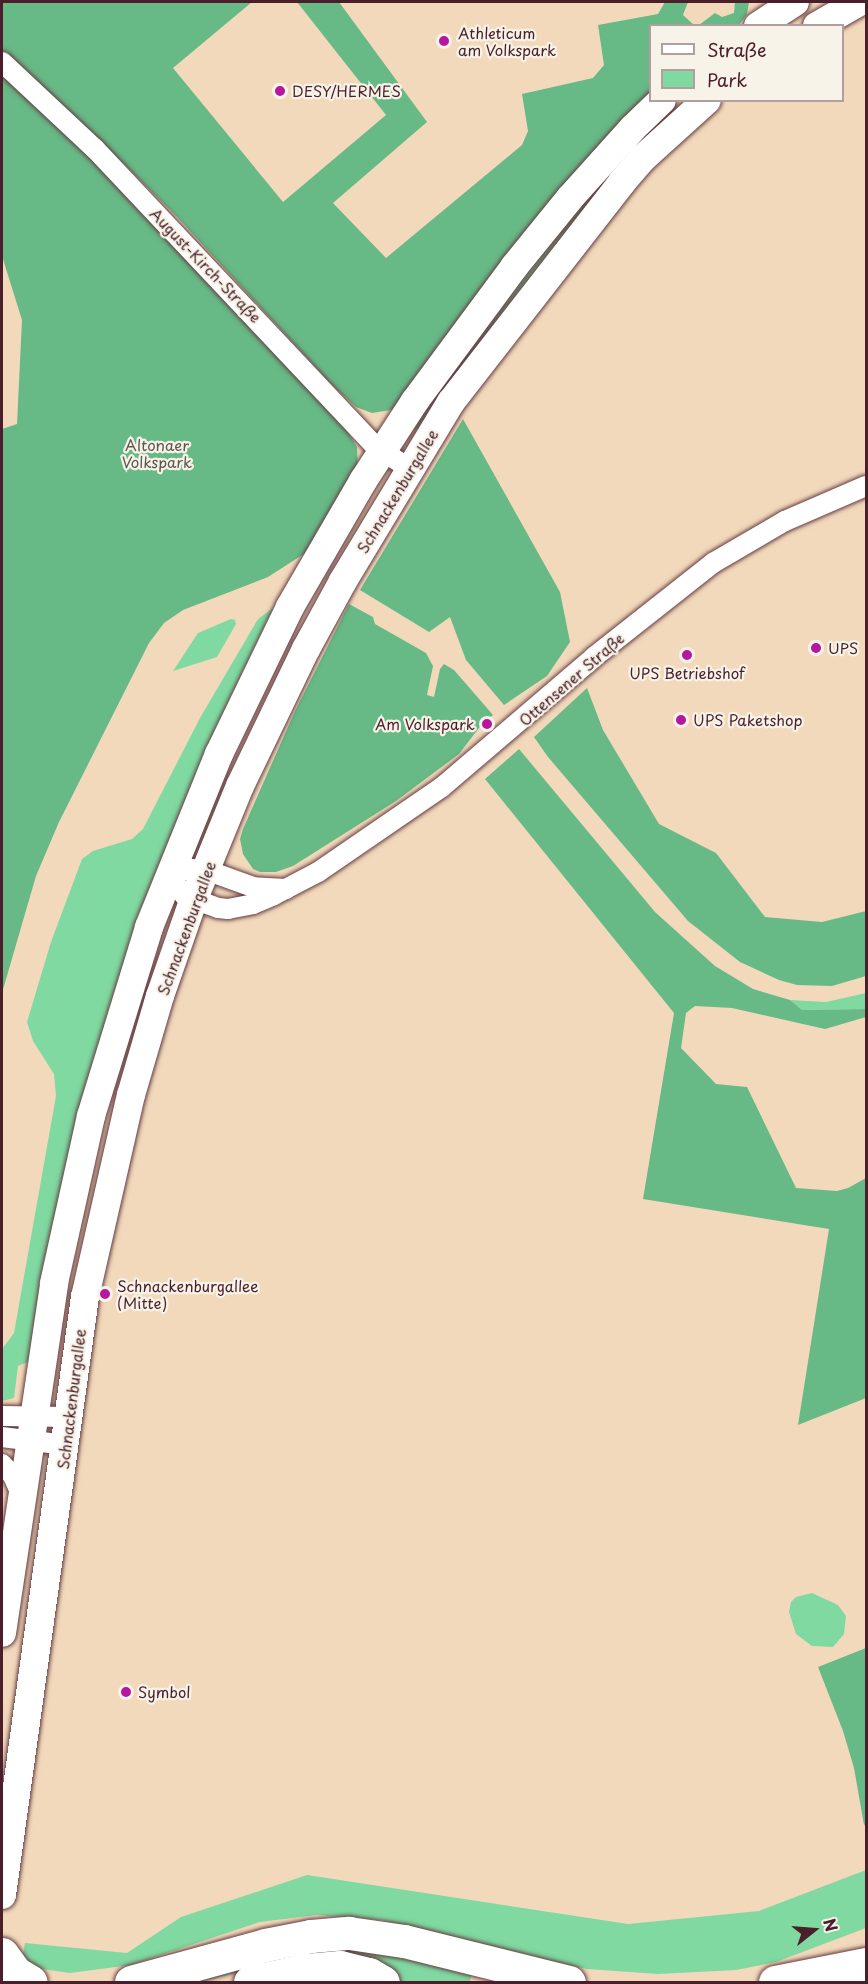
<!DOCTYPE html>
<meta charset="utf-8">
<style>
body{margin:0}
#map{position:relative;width:868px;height:1984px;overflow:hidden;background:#f3d9bb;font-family:"Playpen Sans",sans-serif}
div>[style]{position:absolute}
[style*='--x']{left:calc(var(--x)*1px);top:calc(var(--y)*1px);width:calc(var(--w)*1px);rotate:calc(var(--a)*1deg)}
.green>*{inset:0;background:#7fd9a0}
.forest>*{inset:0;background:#67b986}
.roads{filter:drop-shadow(0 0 2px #633b41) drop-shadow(0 0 2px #633b41)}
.minor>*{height:20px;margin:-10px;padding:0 10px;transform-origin:10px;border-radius:10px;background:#fff}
.secondary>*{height:28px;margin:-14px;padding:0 14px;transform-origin:14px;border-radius:14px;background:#fff}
.motorway>*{height:33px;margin:-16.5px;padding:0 16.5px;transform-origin:16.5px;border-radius:16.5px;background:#fff}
.dots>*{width:16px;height:16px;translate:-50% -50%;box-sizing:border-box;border:3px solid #f7f3e8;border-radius:50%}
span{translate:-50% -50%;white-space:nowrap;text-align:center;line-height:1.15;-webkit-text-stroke:4.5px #f7f3e8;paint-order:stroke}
.poi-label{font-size:15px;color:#4a1f2b}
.left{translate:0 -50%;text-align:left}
.right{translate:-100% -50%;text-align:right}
.street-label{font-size:15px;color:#4a1f2b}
.park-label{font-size:15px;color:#5a574e}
.frame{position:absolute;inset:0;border:3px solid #4a1f2b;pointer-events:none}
.legend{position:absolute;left:649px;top:24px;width:195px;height:78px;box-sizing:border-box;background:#f7f3e8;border:2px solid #b29e9c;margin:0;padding:8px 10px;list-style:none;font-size:18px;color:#4a1f2b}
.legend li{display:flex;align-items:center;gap:12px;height:30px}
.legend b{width:30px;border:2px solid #b29e9c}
.north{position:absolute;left:784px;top:1900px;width:60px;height:60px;-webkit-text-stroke:4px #f7f3e8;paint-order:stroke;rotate:73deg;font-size:16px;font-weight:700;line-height:24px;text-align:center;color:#4a1f2b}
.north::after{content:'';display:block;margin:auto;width:21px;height:27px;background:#4a1f2b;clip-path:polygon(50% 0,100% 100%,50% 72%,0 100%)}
</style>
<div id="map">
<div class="green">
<i style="clip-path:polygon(596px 190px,586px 212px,421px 428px,412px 430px,507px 289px)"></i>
<i style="clip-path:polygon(273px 608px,230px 700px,30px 1361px,18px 1366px,14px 1398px,2px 1401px,2px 1349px,14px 1333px,56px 1096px,54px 1074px,33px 1041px,27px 1022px,51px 942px,82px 859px,93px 851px,132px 839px,143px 829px,200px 718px,258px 619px)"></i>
<i style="clip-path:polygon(231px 619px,235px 620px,236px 624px,217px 657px,173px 671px,198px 633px)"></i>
<i style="clip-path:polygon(866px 993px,866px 1009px,802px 1010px,790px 1000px,826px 1002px)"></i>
<i style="clip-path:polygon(812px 1593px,838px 1605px,846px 1616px,844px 1634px,833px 1647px,812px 1646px,796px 1634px,789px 1612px,791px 1602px,796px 1597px)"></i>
<i style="clip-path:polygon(866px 1870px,866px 1928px,776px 1962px,736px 1970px,658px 1974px,587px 1969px,467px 1944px,382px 1920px,316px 1915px,260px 1922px,131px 1965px,70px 1973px,42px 1969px,22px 1960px,25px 1943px,127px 1953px,181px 1917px,307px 1875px,628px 1924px,759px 1911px)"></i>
<i style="clip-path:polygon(343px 1950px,391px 1950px,472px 1969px,470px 1982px,399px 1982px,389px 1975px,283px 1961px,200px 1982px,187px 1982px,274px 1959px)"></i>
</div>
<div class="forest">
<i style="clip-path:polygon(2px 2px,252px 2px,173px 68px,283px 202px,386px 115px,297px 2px,339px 2px,427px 122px,333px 203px,386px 258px,522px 145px,528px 131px,522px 94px,593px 78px,604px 65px,598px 25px,658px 14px,665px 2px,688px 2px,683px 15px,694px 25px,650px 26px,650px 100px,400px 404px,391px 410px,372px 413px,356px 407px,333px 386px,179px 219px,101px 141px,2px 51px)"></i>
<i style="clip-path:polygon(735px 2px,749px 2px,747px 14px,739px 25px,699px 25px,715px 13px,722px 17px,734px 13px)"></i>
<i style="clip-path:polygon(2px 75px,87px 153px,343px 424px,357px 447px,358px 472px,310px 550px,268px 577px,183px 610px,164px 623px,149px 643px,59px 822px,36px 876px,2px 993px,2px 429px,17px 424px,22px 320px,2px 256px)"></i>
<i style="clip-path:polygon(463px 419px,560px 592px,570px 642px,547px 676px,504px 705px,466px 660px,450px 617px,429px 632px,360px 590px)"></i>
<i style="clip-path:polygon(349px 604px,373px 617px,375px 624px,426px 653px,433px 666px,427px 695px,434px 697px,440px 669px,444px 664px,454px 670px,493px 715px,482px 724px,459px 754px,396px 801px,293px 866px,276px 872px,260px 872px,253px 869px,243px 854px,240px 839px,243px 829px,295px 711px)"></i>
<i style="clip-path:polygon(587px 688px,603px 730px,659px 824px,716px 853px,765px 917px,822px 922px,866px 911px,866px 976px,832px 986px,797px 985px,779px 980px,740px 962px,688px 921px,548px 757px,534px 737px)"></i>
<i style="clip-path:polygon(519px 749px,655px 912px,715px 966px,753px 989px,790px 1000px,802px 1010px,866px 1009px,866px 1017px,825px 1029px,732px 1008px,695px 1006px,686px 1013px,681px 1048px,716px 1084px,747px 1087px,796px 1188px,837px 1191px,848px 1188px,866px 1178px,866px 1398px,798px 1425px,829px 1229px,643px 1199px,674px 1013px,485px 779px)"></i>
<i style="clip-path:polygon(866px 1648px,866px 1825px,864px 1825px,854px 1768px,843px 1731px,818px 1667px)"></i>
</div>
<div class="roads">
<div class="minor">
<i style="--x:2;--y:62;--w:127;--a:43.1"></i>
<i style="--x:95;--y:149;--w:408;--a:46.7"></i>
<i style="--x:375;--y:446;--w:42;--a:33.3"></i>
<i style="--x:286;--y:889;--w:33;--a:-177"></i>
<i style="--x:253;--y:887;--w:50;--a:-160.1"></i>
<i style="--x:206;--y:870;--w:16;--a:-176"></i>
<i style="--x:190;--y:869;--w:23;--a:165"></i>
<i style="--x:168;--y:875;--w:27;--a:51"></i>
<i style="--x:185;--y:896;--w:35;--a:20"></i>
<i style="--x:218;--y:908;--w:10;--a:6"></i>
<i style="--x:228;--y:909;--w:25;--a:-11"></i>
<i style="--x:253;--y:904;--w:23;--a:-23"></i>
<i style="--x:274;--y:895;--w:50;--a:-27.6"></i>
<i style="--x:318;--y:872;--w:150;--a:-34.4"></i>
<i style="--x:442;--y:787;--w:200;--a:-40.5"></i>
<i style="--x:594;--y:657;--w:152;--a:-38.3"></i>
<i style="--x:713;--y:563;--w:83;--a:-30.3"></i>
<i style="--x:785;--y:521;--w:88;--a:-23.4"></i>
<i style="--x:2;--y:1416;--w:66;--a:0.9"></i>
<i style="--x:2;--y:1437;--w:64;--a:7.2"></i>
<i style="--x:2;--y:1464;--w:16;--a:47"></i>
<i style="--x:13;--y:1476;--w:22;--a:66"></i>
</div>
<div class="secondary">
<i style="--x:758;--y:26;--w:44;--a:-33"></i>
<i style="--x:817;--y:26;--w:48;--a:-29.7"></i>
<i style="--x:2;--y:1633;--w:354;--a:-81.5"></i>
<i style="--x:54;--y:1283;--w:171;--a:-77.5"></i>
<i style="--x:91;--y:1116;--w:198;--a:-72.9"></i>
<i style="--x:149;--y:927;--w:187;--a:-68"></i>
<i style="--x:219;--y:754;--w:163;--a:-64.2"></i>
<i style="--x:290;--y:607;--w:146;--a:-59.9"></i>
<i style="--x:363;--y:481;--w:95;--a:-57"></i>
<i style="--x:415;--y:401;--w:167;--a:-53.5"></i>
<i style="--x:514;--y:267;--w:89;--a:-50.9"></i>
<i style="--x:570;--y:198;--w:94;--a:-48"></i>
<i style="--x:633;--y:128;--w:40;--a:-44"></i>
<i style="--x:2;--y:1895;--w:604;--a:-82.1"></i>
<i style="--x:85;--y:1297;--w:207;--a:-77.2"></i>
<i style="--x:131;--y:1095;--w:103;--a:-73.7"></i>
<i style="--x:160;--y:996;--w:101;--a:-70.8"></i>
<i style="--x:193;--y:901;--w:124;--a:-67.8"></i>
<i style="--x:240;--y:786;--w:152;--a:-64.3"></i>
<i style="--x:306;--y:649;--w:77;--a:-61.4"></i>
<i style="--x:343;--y:581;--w:209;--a:-58.9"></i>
<i style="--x:451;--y:402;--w:279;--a:-52.1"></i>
<i style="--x:622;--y:182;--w:32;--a:-49"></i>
<i style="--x:643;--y:158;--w:86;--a:-42.2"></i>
</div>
<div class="motorway">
<i style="--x:2;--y:1954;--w:24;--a:54"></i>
<i style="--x:16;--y:1973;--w:17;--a:31"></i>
<i style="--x:131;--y:1982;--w:139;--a:-15.4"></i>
<i style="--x:265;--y:1945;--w:47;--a:-11.1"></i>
<i style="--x:311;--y:1936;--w:38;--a:-5"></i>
<i style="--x:349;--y:1933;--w:56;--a:8.3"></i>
<i style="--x:404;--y:1941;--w:170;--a:14"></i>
<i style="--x:250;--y:1982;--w:57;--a:-12.1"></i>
<i style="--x:306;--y:1970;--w:34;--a:-5"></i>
<i style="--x:340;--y:1967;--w:30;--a:14"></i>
<i style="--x:369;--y:1974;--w:16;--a:30"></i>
<i style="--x:775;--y:1982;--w:93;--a:-11.2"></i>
</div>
</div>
<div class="dots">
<i style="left:444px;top:41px;background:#b5179e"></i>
<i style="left:280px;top:91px;background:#b5179e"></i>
<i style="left:816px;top:648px;background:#b5179e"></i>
<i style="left:687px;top:655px;background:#b5179e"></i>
<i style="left:681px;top:720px;background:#b5179e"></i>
<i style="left:487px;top:724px;background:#b5179e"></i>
<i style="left:105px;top:1294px;background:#b5179e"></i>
<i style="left:126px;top:1692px;background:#b5179e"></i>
</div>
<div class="poi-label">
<span class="left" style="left:458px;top:41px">Athleticum<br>am Volkspark</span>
<span class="left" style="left:292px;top:91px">DESY/HERMES</span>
<span class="left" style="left:828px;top:648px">UPS</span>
<span style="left:687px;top:673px">UPS Betriebshof</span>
<span class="left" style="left:693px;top:720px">UPS Paketshop</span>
<span class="right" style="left:475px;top:724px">Am Volkspark</span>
<span class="left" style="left:117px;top:1294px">Schnackenburgallee<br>(Mitte)</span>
<span class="left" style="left:138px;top:1692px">Symbol</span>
</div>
<div class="street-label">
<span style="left:206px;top:265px;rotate:46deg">August-Kirch-Straße</span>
<span style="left:397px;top:491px;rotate:-59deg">Schnackenburgallee</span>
<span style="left:571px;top:679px;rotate:-41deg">Ottensener Straße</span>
<span style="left:186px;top:928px;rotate:-70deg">Schnackenburgallee</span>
<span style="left:71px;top:1399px;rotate:-83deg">Schnackenburgallee</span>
</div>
<div class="park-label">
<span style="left:157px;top:453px">Altonaer<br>Volkspark</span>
</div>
<div class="frame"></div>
<ul class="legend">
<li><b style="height:8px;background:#fff"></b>Straße</li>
<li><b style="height:16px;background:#7fd9a0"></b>Park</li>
</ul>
<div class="north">N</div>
</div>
